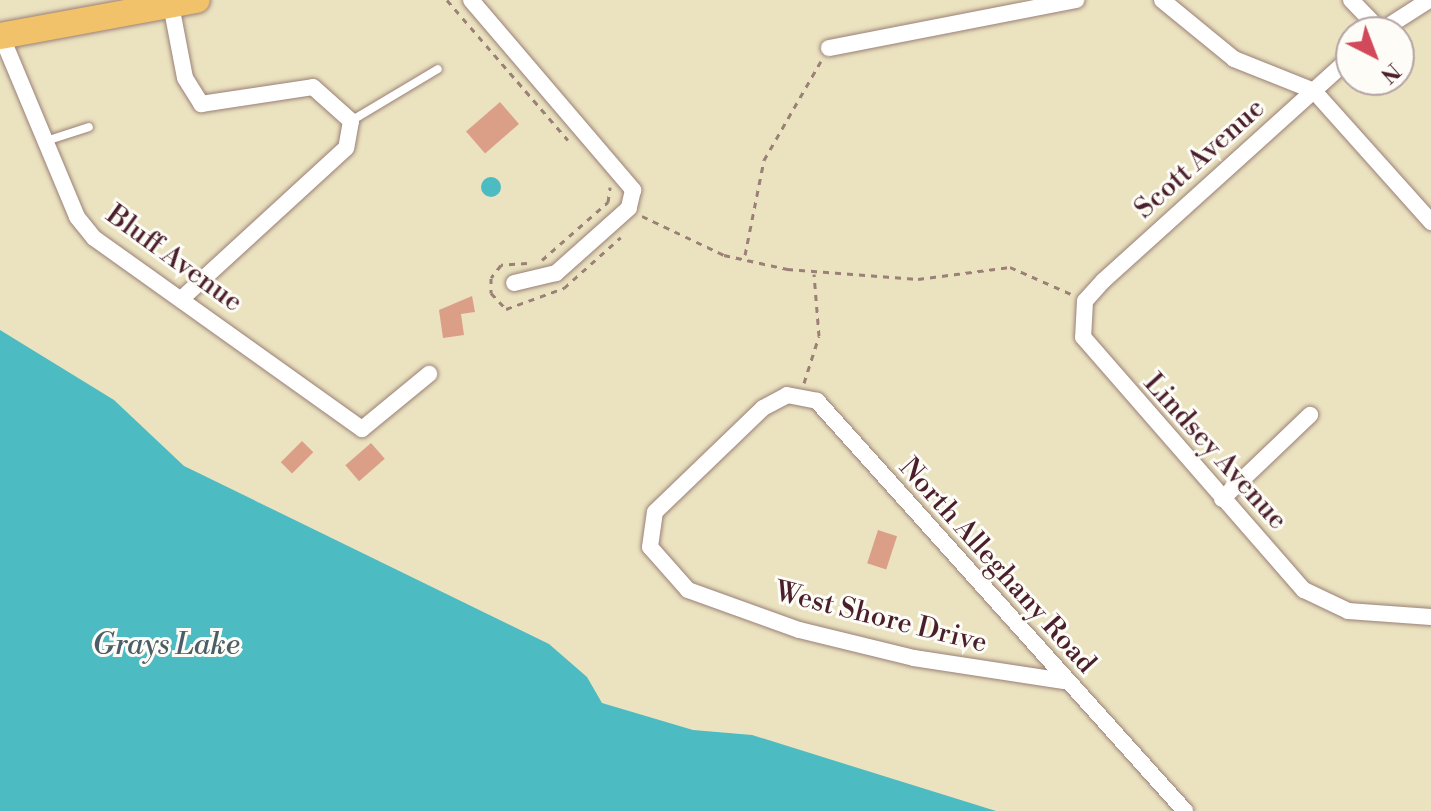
<!DOCTYPE html>
<style>
body{margin:0}
#map{position:relative;width:1431px;height:811px;overflow:hidden;background:#ebe2c0;font-family:"Libre Bodoni",serif}
div>[style]{position:absolute}
[style*='--x']{left:calc(var(--x)*1px);top:calc(var(--y)*1px);width:calc(var(--w)*1px);rotate:calc(var(--a)*1deg)}
.water>*{inset:0;background:#4cbbc2}
.round{border-radius:50%}
.building>*{inset:0;background:#db9f88;transform-origin:0 0}
.path>*{height:3px;margin-top:-1.5px;transform-origin:0;background:repeating-linear-gradient(90deg,#9a8076 0 6px,transparent 0 12px)}
.roads{filter:drop-shadow(0 0 2px #9a8076) drop-shadow(0 0 2px #9a8076)}
.service>*{height:8px;margin:-4px;padding:0 4px;transform-origin:4px;border-radius:4px;background:#fff}
.minor>*{height:16px;margin:-8px;padding:0 8px;transform-origin:8px;border-radius:8px;background:#fff}
.primary>*{height:26px;margin:-13px;padding:0 13px;transform-origin:13px;border-radius:13px;background:#f2c26a}
span{translate:-50% -50%;white-space:nowrap;text-align:center;line-height:1.15;-webkit-text-stroke:6px #fdfcf7;paint-order:stroke}
.street-label{font-size:28px;color:#4a1f2b}
.water-label{font-size:30px;color:#4b5d67;font-style:italic}
.north{position:absolute;left:1335px;top:16px;width:80px;height:80px;box-sizing:border-box;background:#fdfcf7;border:2px solid #b5a4a5;border-radius:50%;rotate:138deg;font-size:22px;font-weight:700;line-height:32px;text-align:center;color:#4a1f2b}
.north::after{content:'';display:block;margin:auto;width:28px;height:36px;background:#d1495b;clip-path:polygon(50% 0,100% 100%,50% 72%,0 100%)}
</style>
<div id="map">
<div class="water">
<i class="round" style="left:481px;top:177px;width:20px;height:20px"></i>
<i style="clip-path:polygon(0 330px,114px 400px,184px 466px,549px 644px,587px 677px,602px 703px,693px 730px,752px 735px,996px 811px,0 811px)"></i>
</div>
<div class="building">
<i style="left:500px;top:102px;width:29px;height:45px;rotate:49deg"></i>
<i style="clip-path:polygon(472px 296px,475px 312px,461px 314px,464px 335px,443px 338px,439px 310px)"></i>
<i style="left:302px;top:441px;width:16px;height:30px;rotate:45deg"></i>
<i style="left:371px;top:443px;width:21px;height:34px;rotate:49deg"></i>
<i style="left:878px;top:530px;width:20px;height:35px;rotate:18deg"></i>
</div>
<div class="path">
<i style="--x:447;--y:0;--w:185;--a:49.2"></i>
<i style="--x:642;--y:216;--w:91;--a:25.4"></i>
<i style="--x:724;--y:255;--w:65;--a:12.5"></i>
<i style="--x:787;--y:269;--w:131;--a:4.4"></i>
<i style="--x:918;--y:279;--w:93;--a:-7.4"></i>
<i style="--x:1010;--y:267;--w:67;--a:23.9"></i>
<i style="--x:745;--y:255;--w:97;--a:-78.7"></i>
<i style="--x:764;--y:160;--w:114;--a:-60.1"></i>
<i style="--x:542;--y:260;--w:88;--a:-41.3"></i>
<i style="--x:608;--y:202;--w:15;--a:-82"></i>
<i style="--x:527;--y:263;--w:26;--a:176"></i>
<i style="--x:501;--y:265;--w:16;--a:128"></i>
<i style="--x:491;--y:278;--w:15;--a:90"></i>
<i style="--x:491;--y:293;--w:22;--a:47"></i>
<i style="--x:506;--y:309;--w:62;--a:-19.9"></i>
<i style="--x:564;--y:288;--w:76;--a:-41.8"></i>
<i style="--x:804;--y:383;--w:49;--a:-72.3"></i>
<i style="--x:819;--y:336;--w:62;--a:-94.6"></i>
</div>
<div class="roads">
<div class="service">
<i style="--x:351;--y:121;--w:101;--a:-30.9"></i>
<i style="--x:46;--y:141;--w:45;--a:-18"></i>
</div>
<div class="minor">
<i style="--x:471;--y:0;--w:250;--a:49.5"></i>
<i style="--x:633;--y:190;--w:18;--a:103"></i>
<i style="--x:629;--y:208;--w:98;--a:138.3"></i>
<i style="--x:556;--y:273;--w:43;--a:166.6"></i>
<i style="--x:1162;--y:0;--w:93;--a:39.3"></i>
<i style="--x:1234;--y:59;--w:86;--a:21.8"></i>
<i style="--x:1314;--y:91;--w:176;--a:48.2"></i>
<i style="--x:1351;--y:0;--w:43;--a:45.9"></i>
<i style="--x:171;--y:5;--w:74;--a:79.1"></i>
<i style="--x:185;--y:78;--w:31;--a:58"></i>
<i style="--x:201;--y:104;--w:113;--a:-8.6"></i>
<i style="--x:313;--y:87;--w:51;--a:41.8"></i>
<i style="--x:351;--y:121;--w:27;--a:100"></i>
<i style="--x:346;--y:148;--w:224;--a:137.5"></i>
<i style="--x:1379;--y:32;--w:59;--a:-32.6"></i>
<i style="--x:1;--y:35;--w:197;--a:67.3"></i>
<i style="--x:77;--y:217;--w:27;--a:51"></i>
<i style="--x:94;--y:238;--w:329;--a:35.5"></i>
<i style="--x:362;--y:429;--w:87;--a:-39.4"></i>
<i style="--x:829;--y:48;--w:252;--a:-11"></i>
<i style="--x:1351;--y:57;--w:334;--a:137.9"></i>
<i style="--x:1103;--y:281;--w:27;--a:132"></i>
<i style="--x:1085;--y:301;--w:36;--a:93"></i>
<i style="--x:1083;--y:337;--w:336;--a:48.9"></i>
<i style="--x:1304;--y:590;--w:49;--a:25.5"></i>
<i style="--x:1348;--y:611;--w:83;--a:4.1"></i>
<i style="--x:1222;--y:499;--w:122;--a:-43.7"></i>
<i style="--x:1064;--y:681;--w:152;--a:-171.3"></i>
<i style="--x:914;--y:658;--w:118;--a:-166.3"></i>
<i style="--x:799;--y:630;--w:118;--a:-160.2"></i>
<i style="--x:688;--y:590;--w:57;--a:-131.5"></i>
<i style="--x:650;--y:547;--w:35;--a:-82"></i>
<i style="--x:655;--y:512;--w:150;--a:-43.9"></i>
<i style="--x:763;--y:408;--w:27;--a:-28"></i>
<i style="--x:787;--y:395;--w:31;--a:11"></i>
<i style="--x:817;--y:401;--w:551;--a:48.09"></i>
</div>
<div class="primary">
<i style="--x:0;--y:36;--w:200;--a:-10.4"></i>
</div>
</div>
<div class="street-label">
<span style="left:1200px;top:159px;rotate:-42deg">Scott Avenue</span>
<span style="left:174px;top:259px;rotate:36deg">Bluff Avenue</span>
<span style="left:1215px;top:452px;rotate:48deg">Lindsey Avenue</span>
<span style="left:997px;top:566px;rotate:48deg">North Alleghany Road</span>
<span style="left:881px;top:618px;rotate:14deg">West Shore Drive</span>
</div>
<div class="water-label">
<span style="left:166px;top:645px">Grays Lake</span>
</div>
<div class="north">N</div>
</div>
